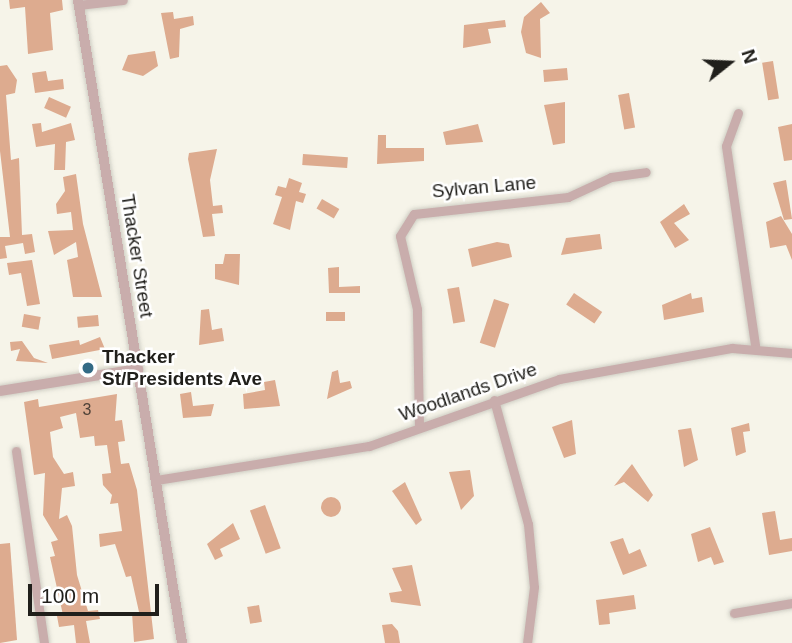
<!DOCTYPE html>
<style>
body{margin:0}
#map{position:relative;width:792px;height:643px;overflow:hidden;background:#f6f4e9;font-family:Helvetica,sans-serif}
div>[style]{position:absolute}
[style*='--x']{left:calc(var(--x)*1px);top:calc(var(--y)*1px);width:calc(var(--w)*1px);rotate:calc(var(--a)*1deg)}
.building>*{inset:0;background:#ddab8f;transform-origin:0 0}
.round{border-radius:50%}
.roads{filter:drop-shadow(0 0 2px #cfcec4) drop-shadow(0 0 2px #cfcec4)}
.minor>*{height:9px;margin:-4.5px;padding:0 4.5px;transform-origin:4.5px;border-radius:4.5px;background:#c9adac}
.tertiary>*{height:10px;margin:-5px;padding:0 5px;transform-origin:5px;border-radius:5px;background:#c9adac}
.dots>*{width:19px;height:19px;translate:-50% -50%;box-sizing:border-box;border:4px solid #fff;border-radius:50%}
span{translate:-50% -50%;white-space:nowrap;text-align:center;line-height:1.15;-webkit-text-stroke:5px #fff;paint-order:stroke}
.number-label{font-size:16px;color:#4f4238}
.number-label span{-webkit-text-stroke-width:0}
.street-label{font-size:19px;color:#201f1b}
.poi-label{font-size:19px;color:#201f1b;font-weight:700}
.left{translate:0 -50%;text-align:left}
.north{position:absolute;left:694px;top:28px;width:70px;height:70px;-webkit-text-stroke:5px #fff;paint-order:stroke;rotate:72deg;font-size:19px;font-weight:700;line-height:28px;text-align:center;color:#201f1b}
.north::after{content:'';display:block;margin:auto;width:24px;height:32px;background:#201f1b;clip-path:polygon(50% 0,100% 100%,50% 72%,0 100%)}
.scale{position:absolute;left:28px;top:584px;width:131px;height:32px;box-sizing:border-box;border:4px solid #201f1b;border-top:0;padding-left:9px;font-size:21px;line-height:24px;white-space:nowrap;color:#201f1b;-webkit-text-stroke:5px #fff;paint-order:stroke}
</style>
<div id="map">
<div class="building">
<i style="clip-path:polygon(9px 0,62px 0,63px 10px,50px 13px,53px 50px,28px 54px,25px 7px,10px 9px)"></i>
<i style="clip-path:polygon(541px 2px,550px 13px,540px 19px,541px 58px,526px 53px,521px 32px,524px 17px)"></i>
<i style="clip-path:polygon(173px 12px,174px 19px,193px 16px,194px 25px,180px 29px,179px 57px,170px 59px,161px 13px)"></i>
<i style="clip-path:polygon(505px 20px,506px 27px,488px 29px,491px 43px,463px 48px,464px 25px)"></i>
<i style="clip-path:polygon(155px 51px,158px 66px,143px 76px,122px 70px,128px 55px)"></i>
<i style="left:773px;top:61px;width:38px;height:11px;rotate:81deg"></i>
<i style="clip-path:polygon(7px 65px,17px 80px,15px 93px,6px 95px,11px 160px,19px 158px,22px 235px,32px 234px,35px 252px,25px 254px,23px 243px,5px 246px,7px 258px,0 259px,0 237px,10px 237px,0 151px,0 66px)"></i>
<i style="left:567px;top:68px;width:12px;height:24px;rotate:85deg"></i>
<i style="clip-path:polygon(46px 71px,48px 81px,63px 79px,64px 89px,35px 93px,32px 73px)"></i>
<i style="left:629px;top:93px;width:35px;height:11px;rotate:80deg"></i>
<i style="left:49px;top:97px;width:24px;height:12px;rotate:24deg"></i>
<i style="clip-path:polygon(565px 102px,565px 143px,553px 145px,544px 105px)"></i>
<i style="clip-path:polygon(41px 123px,42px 132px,71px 123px,75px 140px,66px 142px,65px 170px,54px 170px,55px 144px,36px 147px,32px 124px)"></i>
<i style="clip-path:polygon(478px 124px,483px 142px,446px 145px,443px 132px)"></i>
<i style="clip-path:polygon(792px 124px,792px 160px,784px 161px,778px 127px)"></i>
<i style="clip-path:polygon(378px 135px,386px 135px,386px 148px,424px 148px,424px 161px,377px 164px)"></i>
<i style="clip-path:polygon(217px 149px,210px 180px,213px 206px,222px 205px,223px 213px,212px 214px,215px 236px,203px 237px,188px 159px,189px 153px)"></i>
<i style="left:303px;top:154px;width:45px;height:11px;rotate:4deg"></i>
<i style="clip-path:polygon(76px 174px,83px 224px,102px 297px,73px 297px,67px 260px,78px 257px,76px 242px,54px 255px,48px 231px,73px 230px,71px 212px,57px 214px,56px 204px,65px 191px,63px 177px)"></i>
<i style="clip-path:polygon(289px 178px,302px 183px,299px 192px,306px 194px,303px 203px,296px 201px,290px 230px,273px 224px,282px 197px,275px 195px,278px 186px,286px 188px)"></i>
<i style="clip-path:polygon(786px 180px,792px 219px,784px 220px,773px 183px)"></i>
<i style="left:322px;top:199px;width:20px;height:11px;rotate:30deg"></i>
<i style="clip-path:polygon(684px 204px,690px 214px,674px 223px,689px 240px,675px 248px,660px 222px)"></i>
<i style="clip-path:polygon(781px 216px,792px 234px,792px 260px,786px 245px,770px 248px,766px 222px)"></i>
<i style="clip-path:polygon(600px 234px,602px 249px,561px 255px,566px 238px)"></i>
<i style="clip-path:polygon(497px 242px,509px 244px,512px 257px,472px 267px,468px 249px)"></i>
<i style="clip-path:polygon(225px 254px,240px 254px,239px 285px,215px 279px,215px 264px,223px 264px)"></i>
<i style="clip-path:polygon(32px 260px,40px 304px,27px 306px,21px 273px,9px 275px,7px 263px)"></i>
<i style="clip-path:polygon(339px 267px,339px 287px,360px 286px,360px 293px,329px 293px,328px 268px)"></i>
<i style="left:459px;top:287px;width:35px;height:12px;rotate:80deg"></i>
<i style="left:574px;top:293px;width:34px;height:14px;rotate:34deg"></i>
<i style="clip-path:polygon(691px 293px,692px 299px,702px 297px,704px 312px,664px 320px,662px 305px)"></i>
<i style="left:494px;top:299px;width:16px;height:46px;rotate:18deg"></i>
<i style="clip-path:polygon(209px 309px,212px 330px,222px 328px,224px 341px,199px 345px,201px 310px)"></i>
<i style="left:326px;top:312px;width:19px;height:9px"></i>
<i style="left:24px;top:314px;width:17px;height:13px;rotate:10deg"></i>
<i style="left:98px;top:315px;width:11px;height:21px;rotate:85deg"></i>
<i style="clip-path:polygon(100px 337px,105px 349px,52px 359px,49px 345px,79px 340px,80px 345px)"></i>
<i style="clip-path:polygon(22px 341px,34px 358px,48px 363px,16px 361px,20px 349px,11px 351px,10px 342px)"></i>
<i style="clip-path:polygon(338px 370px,340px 383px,350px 381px,352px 388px,327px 399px,332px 372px)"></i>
<i style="clip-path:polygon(275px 380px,280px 406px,244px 409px,243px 394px,265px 390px,264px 382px)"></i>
<i style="clip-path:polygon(191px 392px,193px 406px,214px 404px,211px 416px,183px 418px,180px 394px)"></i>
<i style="clip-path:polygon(117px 394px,115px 421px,122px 420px,125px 441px,118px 442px,121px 464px,129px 463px,137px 490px,154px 639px,134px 642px,132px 613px,139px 612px,131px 576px,126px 577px,115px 544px,100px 547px,99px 534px,122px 531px,118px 503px,110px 504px,112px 495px,103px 485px,102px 474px,111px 473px,107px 445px,95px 446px,94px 436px,80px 438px,76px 413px,60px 417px,63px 428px,50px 432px,53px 457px,64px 474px,73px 472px,75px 486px,62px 488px,59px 519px,67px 515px,72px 526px,77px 575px,88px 611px,98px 610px,100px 619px,86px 621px,90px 643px,76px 643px,74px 625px,59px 627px,57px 616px,63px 615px,50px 557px,55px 556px,51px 542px,58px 540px,43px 515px,45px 473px,34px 475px,24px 402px,38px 399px,39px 407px)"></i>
<i style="clip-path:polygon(572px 420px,576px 454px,564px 458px,552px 427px)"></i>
<i style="clip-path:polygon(749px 423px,750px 431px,743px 432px,746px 452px,736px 456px,731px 428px)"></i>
<i style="clip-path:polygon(691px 428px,698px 460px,684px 467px,678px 430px)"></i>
<i style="clip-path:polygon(632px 464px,653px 495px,648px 502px,624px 482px,614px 486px)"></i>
<i style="clip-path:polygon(470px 470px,474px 496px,461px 510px,449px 472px)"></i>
<i style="clip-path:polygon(405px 482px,422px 520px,416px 525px,392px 491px)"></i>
<i class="round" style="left:321px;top:497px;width:20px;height:20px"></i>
<i style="left:265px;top:505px;width:46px;height:16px;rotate:70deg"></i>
<i style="clip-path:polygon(775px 511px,780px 540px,792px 538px,792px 551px,769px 555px,762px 513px)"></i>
<i style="clip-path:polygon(233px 523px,240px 539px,220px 549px,223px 556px,215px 560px,207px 544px)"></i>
<i style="clip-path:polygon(710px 527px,724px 562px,714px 565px,711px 557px,698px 562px,691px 534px)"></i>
<i style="clip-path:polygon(623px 538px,629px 554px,640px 549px,647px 566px,623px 575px,610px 542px)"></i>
<i style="clip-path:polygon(10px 543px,17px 640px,0 643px,0 544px)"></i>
<i style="clip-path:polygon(412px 565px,421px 606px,391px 602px,389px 593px,402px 591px,392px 568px)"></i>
<i style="clip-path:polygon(634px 595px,636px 609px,609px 613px,610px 624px,599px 625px,596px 600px)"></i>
<i style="left:259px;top:605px;width:17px;height:12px;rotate:80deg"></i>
<i style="clip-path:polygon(392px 624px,398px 631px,400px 643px,385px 643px,382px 625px)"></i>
</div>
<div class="roads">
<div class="minor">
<i style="--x:78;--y:5;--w:45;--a:-6.3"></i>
<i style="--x:738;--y:113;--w:35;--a:110"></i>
<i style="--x:726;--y:146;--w:202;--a:81.7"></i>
<i style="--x:494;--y:400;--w:129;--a:74.7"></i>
<i style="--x:528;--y:524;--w:63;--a:84.6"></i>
<i style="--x:534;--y:587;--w:56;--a:97.1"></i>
<i style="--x:419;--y:427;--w:118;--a:-91"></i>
<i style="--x:417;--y:309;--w:75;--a:-103.1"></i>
<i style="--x:400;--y:236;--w:26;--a:-58"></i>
<i style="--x:414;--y:214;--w:155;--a:-6.3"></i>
<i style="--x:568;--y:197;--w:47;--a:-24.9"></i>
<i style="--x:611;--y:177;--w:35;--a:-8"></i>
<i style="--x:16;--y:451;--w:194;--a:81.7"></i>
<i style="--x:156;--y:480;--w:216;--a:-9.1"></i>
<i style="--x:369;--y:446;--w:201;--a:-19.4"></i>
<i style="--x:559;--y:379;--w:176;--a:-10.2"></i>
<i style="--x:732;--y:348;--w:60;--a:4.8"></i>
<i style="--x:734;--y:613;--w:59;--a:-9.8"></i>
</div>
<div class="tertiary">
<i style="--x:78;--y:0;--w:651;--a:80.81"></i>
<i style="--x:0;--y:391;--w:140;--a:-9.1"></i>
</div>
</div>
<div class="dots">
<i style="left:88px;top:368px;background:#336a85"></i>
</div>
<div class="number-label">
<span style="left:87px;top:410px">3</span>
</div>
<div class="street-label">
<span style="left:484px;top:187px;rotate:-5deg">Sylvan Lane</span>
<span style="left:137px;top:256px;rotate:81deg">Thacker Street</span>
<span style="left:468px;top:392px;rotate:-19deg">Woodlands Drive</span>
</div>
<div class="poi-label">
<span class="left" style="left:102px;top:368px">Thacker<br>St/Presidents Ave</span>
</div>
<div class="north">N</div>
<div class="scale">100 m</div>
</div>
